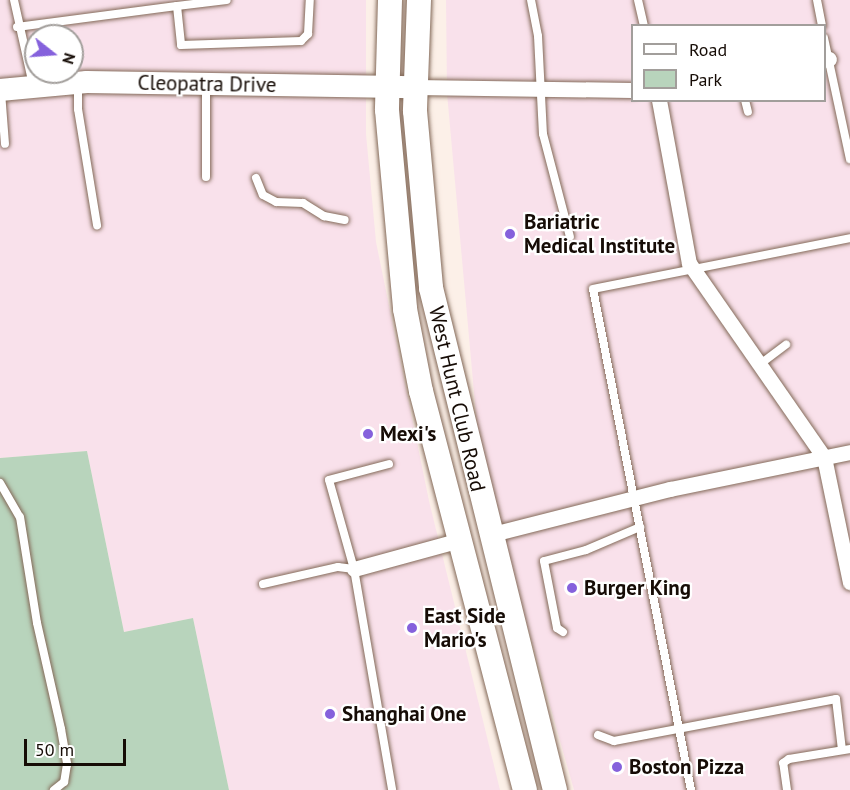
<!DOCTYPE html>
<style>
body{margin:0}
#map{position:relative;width:850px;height:790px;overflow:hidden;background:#fcf0e8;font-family:"PT Sans",sans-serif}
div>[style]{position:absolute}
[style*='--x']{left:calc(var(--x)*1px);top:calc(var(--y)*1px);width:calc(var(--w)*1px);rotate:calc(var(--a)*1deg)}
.commercial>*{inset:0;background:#f9e1eb}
.green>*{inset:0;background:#b8d4bc}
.roads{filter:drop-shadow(0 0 2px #836958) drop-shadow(0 0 2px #836958)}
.lane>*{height:8px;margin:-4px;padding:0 4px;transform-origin:4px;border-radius:4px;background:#fff}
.street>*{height:15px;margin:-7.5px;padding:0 7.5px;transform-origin:7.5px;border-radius:7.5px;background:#fff}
.secondary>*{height:22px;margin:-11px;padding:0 11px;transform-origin:11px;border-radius:11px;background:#fff}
.primary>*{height:24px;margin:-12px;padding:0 12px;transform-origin:12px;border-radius:12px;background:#fff}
.dots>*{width:16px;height:16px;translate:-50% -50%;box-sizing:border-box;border:3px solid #fff;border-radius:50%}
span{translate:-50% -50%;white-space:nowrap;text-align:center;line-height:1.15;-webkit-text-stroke:4.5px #fff;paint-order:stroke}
.street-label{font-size:21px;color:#160c06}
.poi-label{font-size:21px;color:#160c06;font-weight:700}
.left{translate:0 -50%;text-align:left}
.legend{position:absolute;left:631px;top:24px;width:195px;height:78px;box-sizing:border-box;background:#fff;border:2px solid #a29e9b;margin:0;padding:8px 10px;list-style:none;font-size:18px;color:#160c06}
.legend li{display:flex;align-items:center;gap:12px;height:30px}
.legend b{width:30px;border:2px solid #a29e9b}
.north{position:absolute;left:24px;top:24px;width:60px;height:60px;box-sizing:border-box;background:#fff;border:2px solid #a29e9b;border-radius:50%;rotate:107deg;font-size:16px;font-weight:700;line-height:24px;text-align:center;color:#160c06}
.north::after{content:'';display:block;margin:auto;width:21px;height:27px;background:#8561dc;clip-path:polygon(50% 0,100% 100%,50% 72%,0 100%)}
.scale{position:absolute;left:24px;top:739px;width:102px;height:27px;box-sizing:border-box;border:3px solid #160c06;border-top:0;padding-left:8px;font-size:18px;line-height:21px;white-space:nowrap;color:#160c06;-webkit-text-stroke:4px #fff;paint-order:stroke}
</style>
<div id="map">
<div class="commercial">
<i style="clip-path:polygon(evenodd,0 0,366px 0,366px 134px,376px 242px,429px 501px,500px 790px,229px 790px,193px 618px,124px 632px,87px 451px,0 458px,0 0,36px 36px,72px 36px,72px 72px,36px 72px,36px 36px)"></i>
<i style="clip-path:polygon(evenodd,446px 0,850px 0,850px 790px,574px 790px,480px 459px,447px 93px,446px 0,632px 26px,824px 26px,824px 100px,632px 100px,632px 26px)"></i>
</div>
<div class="green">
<i style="clip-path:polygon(87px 451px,124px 632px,193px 618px,229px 790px,0 790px,0 458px)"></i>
</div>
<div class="roads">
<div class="lane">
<i style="--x:14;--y:0;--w:87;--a:77.4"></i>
<i style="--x:531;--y:0;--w:37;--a:79"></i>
<i style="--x:538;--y:36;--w:98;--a:87.1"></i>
<i style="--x:543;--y:134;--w:106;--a:75.3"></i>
<i style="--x:638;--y:0;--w:27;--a:77"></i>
<i style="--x:817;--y:0;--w:26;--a:79"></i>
<i style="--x:177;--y:6;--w:50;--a:-6.8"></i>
<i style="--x:17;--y:27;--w:161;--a:-7.5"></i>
<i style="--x:177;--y:6;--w:39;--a:84"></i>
<i style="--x:181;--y:45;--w:120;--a:-1.9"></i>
<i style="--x:301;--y:41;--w:10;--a:-45"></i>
<i style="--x:308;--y:34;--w:34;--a:-87"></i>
<i style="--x:824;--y:38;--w:124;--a:77.9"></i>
<i style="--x:78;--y:84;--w:25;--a:90"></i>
<i style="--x:78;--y:109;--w:118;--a:80.7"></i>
<i style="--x:206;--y:86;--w:91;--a:90"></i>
<i style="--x:1;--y:92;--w:52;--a:85.6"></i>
<i style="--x:745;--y:100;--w:12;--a:76"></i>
<i style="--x:256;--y:178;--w:18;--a:68"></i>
<i style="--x:263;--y:195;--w:15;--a:28"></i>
<i style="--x:276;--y:202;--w:27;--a:2"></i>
<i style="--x:303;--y:203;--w:25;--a:32"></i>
<i style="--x:324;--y:216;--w:21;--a:11"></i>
<i style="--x:759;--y:365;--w:34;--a:-37"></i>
<i style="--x:389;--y:464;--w:62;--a:165.1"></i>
<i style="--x:329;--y:480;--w:92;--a:74.3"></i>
<i style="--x:354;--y:569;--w:224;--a:80.2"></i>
<i style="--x:0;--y:483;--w:39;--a:60"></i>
<i style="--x:20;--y:517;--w:107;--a:80.9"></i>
<i style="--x:37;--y:623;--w:109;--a:77.2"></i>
<i style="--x:61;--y:729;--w:36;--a:80"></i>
<i style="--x:67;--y:764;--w:18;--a:99"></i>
<i style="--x:64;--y:782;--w:13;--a:141"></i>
<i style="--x:263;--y:584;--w:77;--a:-12.8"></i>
<i style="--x:338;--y:567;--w:16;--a:7"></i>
<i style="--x:563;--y:632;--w:7;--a:-146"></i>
<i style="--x:557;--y:628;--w:68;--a:-101"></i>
<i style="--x:544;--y:561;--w:43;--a:-14.7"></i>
<i style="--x:586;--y:550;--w:59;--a:-23.1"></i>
<i style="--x:598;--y:735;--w:17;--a:21"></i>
<i style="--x:614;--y:741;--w:226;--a:-10.7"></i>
<i style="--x:836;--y:699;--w:51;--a:83.3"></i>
<i style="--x:691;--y:790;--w:510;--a:-101.07"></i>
<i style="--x:593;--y:289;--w:262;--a:-11.2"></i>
<i style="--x:787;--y:790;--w:27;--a:-98"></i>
<i style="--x:783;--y:763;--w:7;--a:-34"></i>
<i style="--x:789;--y:759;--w:62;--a:-9.3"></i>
</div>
<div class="street">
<i style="--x:824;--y:60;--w:5;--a:-11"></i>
<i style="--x:415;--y:87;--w:217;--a:0.8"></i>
<i style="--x:659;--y:100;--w:166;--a:79.6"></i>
<i style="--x:689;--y:263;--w:236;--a:55.2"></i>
<i style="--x:824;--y:457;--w:128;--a:78.3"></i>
<i style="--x:489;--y:535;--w:187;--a:-14.3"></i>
<i style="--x:670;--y:489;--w:184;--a:-11.6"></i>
<i style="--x:354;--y:569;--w:110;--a:-15.3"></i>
</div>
<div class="secondary">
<i style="--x:0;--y:90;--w:87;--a:-5.3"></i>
<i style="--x:87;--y:82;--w:328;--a:0.9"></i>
</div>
<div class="primary">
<i style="--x:390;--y:0;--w:110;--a:91.6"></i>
<i style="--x:387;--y:110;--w:200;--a:84.8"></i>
<i style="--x:405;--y:309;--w:84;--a:79"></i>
<i style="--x:421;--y:391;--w:412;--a:75.4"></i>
<i style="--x:419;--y:0;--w:111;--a:92.1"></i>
<i style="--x:415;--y:111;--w:178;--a:84.8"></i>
<i style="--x:431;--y:288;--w:517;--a:76.13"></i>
</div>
</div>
<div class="dots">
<i style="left:510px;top:234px;background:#8561dc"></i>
<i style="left:368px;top:434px;background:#8561dc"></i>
<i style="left:572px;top:588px;background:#8561dc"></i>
<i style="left:412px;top:628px;background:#8561dc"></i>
<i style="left:330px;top:714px;background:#8561dc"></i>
<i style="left:617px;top:767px;background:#8561dc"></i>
</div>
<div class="street-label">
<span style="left:207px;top:84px;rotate:1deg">Cleopatra Drive</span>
<span style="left:457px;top:399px;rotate:77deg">West Hunt Club Road</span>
</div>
<div class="poi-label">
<span class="left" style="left:524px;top:234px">Bariatric<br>Medical Institute</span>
<span class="left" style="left:380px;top:434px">Mexi's</span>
<span class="left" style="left:584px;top:588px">Burger King</span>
<span class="left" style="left:424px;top:628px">East Side<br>Mario's</span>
<span class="left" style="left:342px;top:714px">Shanghai One</span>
<span class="left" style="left:629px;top:767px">Boston Pizza</span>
</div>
<ul class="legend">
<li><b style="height:8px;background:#fff"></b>Road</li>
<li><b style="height:16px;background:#b8d4bc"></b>Park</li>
</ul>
<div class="north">N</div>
<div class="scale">50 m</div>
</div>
